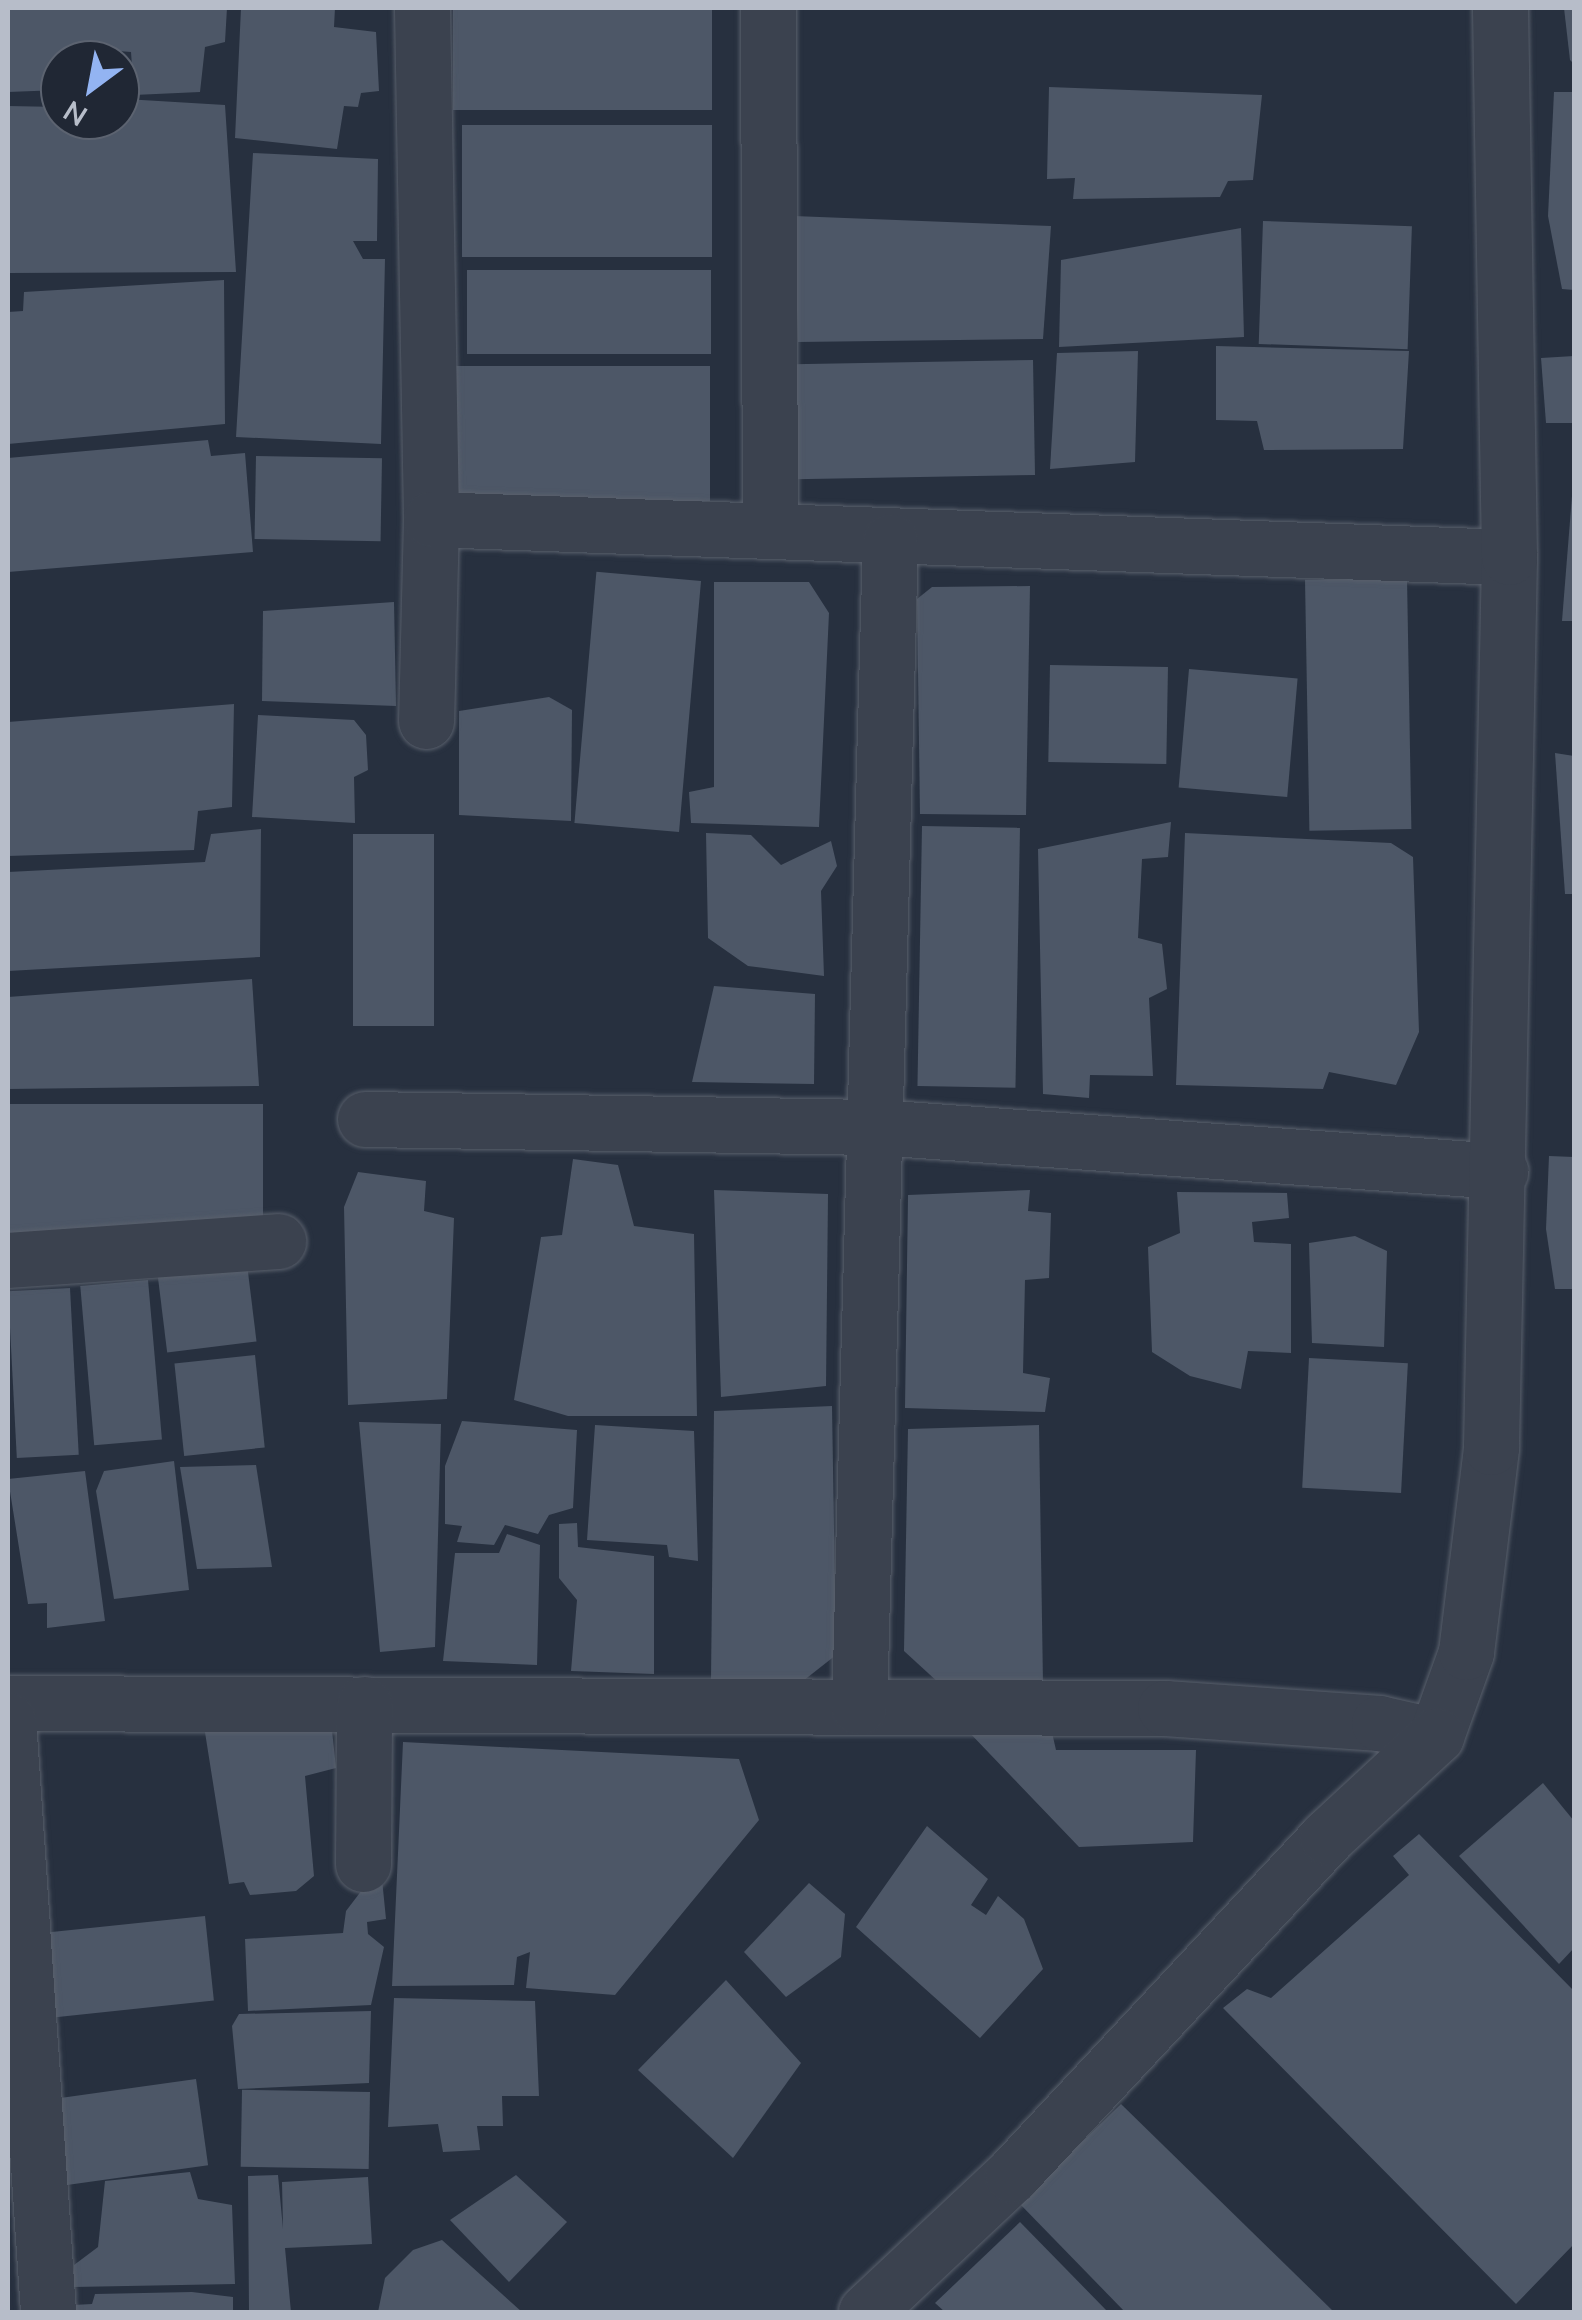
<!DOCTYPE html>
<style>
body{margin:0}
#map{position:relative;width:1582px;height:2320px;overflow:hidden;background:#27303f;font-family:Mulish,sans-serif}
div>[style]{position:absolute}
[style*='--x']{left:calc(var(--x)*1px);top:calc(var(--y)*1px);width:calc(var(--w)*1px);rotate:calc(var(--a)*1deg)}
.building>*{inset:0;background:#4d5767;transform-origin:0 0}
.roads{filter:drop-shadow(0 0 2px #59606c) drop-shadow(0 0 2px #59606c)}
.minor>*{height:55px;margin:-27.5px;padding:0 27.5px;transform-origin:27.5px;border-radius:27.5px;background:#3b424f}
span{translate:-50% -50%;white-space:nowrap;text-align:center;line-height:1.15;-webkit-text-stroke:8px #202734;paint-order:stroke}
.frame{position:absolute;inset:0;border:10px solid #b7bdc9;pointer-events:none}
.north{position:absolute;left:40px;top:40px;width:100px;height:100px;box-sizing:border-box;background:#202734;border:2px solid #5c6370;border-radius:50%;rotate:212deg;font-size:28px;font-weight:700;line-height:40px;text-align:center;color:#b7bdc9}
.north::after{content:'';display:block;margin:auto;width:35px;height:45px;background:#93b4f2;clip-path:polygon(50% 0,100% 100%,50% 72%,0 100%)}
</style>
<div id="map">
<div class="building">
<i style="clip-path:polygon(8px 8px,227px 8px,225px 42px,205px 47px,200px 92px,134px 95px,131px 52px,66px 47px,60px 90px,8px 92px)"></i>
<i style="clip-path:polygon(241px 8px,335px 8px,334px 27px,376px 32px,379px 91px,361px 93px,358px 107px,344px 106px,337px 149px,235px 138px)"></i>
<i style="left:453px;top:8px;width:259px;height:102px"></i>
<i style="clip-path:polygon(1564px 8px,1574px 8px,1574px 64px,1570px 60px)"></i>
<i style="clip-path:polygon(123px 77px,125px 99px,225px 105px,236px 272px,8px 273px,8px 106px,60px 107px,60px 120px,120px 120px)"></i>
<i style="clip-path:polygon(1049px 87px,1262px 95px,1253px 180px,1228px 181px,1220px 197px,1073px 199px,1075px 178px,1047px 179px)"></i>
<i style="clip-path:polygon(1554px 92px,1574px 92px,1574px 290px,1562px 289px,1548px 216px)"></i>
<i style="left:462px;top:125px;width:250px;height:132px"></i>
<i style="clip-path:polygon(253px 153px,378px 159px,377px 241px,353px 241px,363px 259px,385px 259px,381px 444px,236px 437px)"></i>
<i style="clip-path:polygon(794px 216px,1051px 226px,1043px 339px,798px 342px)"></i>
<i style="left:1263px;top:221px;width:149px;height:123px;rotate:2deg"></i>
<i style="clip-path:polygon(1241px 228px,1244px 337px,1059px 347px,1061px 260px)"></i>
<i style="left:467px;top:270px;width:244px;height:84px"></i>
<i style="clip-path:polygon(224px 280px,225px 424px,8px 444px,8px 312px,23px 311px,24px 292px)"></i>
<i style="clip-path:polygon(1216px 346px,1409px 351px,1403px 449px,1264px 450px,1257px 421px,1216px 420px)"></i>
<i style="clip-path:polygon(1138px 351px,1135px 462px,1050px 469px,1057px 353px)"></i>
<i style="clip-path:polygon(1574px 356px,1574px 423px,1546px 423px,1541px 358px)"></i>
<i style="left:1033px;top:360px;width:115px;height:240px;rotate:89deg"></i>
<i style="left:444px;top:366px;width:266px;height:135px"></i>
<i style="clip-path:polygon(208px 440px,211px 456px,245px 453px,253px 552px,8px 572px,8px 458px)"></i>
<i style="left:256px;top:456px;width:126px;height:83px;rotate:1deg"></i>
<i style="clip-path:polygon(1572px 496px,1574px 621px,1562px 621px)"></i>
<i style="left:1407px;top:578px;width:251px;height:102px;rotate:89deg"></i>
<i style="left:701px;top:581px;width:252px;height:105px;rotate:95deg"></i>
<i style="clip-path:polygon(714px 582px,809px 582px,829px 613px,819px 827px,691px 823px,689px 792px,714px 787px)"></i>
<i style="clip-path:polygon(1030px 586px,1026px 815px,920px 814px,917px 599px,932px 587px)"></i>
<i style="clip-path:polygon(394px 602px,396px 706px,262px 701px,263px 611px)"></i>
<i style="left:1050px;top:665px;width:118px;height:97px;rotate:1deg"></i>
<i style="left:1189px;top:669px;width:109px;height:119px;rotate:5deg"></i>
<i style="clip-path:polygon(549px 697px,572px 710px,571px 821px,459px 815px,459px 711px)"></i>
<i style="clip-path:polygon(234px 704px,232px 807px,198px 811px,194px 850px,8px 856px,8px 722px)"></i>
<i style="clip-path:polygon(258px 715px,354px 720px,366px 735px,368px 770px,354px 777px,355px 823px,252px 817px)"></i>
<i style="clip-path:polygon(1555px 753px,1574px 756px,1574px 894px,1565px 894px)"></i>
<i style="clip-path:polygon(1171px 822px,1168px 857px,1142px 859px,1138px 938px,1162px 944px,1167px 989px,1149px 998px,1153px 1076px,1090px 1075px,1089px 1098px,1043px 1094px,1038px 849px)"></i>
<i style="left:922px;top:826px;width:98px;height:260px;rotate:1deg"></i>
<i style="clip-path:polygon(261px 829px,260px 957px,8px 971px,8px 872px,205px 862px,211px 834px)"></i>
<i style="clip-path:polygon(706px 833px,751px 835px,781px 865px,831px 841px,837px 866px,821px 891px,824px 976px,748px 966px,708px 938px)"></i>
<i style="clip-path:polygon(1185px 833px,1391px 843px,1413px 857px,1419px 1032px,1396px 1085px,1329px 1072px,1323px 1089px,1176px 1085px)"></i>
<i style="left:434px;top:834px;width:192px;height:81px;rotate:90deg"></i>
<i style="clip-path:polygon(252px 979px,259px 1086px,8px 1089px,8px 997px)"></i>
<i style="clip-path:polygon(714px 986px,815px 994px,814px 1084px,692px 1082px)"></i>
<i style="left:8px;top:1104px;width:255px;height:131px"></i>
<i style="clip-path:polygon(1549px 1156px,1574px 1157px,1574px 1289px,1555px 1289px,1546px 1229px)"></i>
<i style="clip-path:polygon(573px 1159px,618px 1165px,634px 1226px,694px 1234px,697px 1416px,568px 1416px,514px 1400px,541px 1237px,562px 1235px)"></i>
<i style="clip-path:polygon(358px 1172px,426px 1181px,424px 1211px,454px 1218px,447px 1399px,348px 1405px,344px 1207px)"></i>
<i style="clip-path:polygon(714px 1190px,828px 1194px,826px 1386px,721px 1397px)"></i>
<i style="clip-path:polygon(1030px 1190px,1028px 1211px,1051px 1213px,1049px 1278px,1025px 1280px,1023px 1373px,1050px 1378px,1045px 1412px,905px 1408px,908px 1195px)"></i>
<i style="clip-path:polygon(1177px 1192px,1287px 1193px,1289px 1218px,1252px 1222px,1254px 1242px,1291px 1244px,1291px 1353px,1248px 1351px,1241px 1389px,1190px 1376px,1152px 1352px,1148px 1247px,1180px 1233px)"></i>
<i style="clip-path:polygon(1355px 1236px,1387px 1251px,1384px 1347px,1312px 1343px,1309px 1243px)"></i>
<i style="left:247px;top:1264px;width:78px;height:90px;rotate:83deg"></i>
<i style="left:148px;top:1280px;width:160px;height:68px;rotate:85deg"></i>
<i style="left:70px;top:1288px;width:167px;height:62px;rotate:87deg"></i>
<i style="left:255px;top:1355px;width:93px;height:81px;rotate:84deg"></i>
<i style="left:1309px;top:1358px;width:99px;height:130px;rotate:3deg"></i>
<i style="clip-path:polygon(832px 1406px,836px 1655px,803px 1681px,711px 1680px,714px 1411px)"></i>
<i style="clip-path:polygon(462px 1421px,577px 1430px,573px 1508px,549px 1515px,538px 1534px,505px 1525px,494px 1545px,457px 1542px,462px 1526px,445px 1524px,445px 1466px)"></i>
<i style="clip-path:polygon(359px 1422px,441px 1424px,435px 1647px,380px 1652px)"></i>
<i style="clip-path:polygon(595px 1425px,694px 1431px,698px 1561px,669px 1557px,667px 1545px,587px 1540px)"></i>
<i style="clip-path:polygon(1039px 1425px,1043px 1684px,940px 1684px,904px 1651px,908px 1429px)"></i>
<i style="clip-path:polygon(174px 1461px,189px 1590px,114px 1599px,96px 1491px,104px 1471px)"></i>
<i style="clip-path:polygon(256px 1465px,272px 1567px,197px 1569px,180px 1467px)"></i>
<i style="clip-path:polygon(85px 1471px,105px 1621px,47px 1628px,47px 1603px,28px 1604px,8px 1479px)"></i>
<i style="clip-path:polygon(577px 1523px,578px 1547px,654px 1556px,654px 1674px,571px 1671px,577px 1600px,559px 1578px,559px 1524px)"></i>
<i style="clip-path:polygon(507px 1534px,540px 1545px,537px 1665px,443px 1661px,455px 1553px,499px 1553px)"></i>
<i style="clip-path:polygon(331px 1721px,336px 1768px,305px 1776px,314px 1876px,296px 1891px,250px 1895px,244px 1882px,229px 1884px,204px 1726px)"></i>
<i style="clip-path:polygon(1051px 1728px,1056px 1750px,1196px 1750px,1193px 1842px,1079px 1847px,966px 1729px)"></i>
<i style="clip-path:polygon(403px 1742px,739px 1759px,759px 1820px,615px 1995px,526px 1988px,530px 1952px,517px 1957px,514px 1985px,392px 1986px)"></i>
<i style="clip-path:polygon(1543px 1783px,1574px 1821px,1574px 1948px,1559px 1964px,1459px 1856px)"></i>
<i style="clip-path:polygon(927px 1826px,988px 1879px,971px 1905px,986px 1915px,998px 1896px,1024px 1919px,1043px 1969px,980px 2038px,856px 1927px)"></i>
<i style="clip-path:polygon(1419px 1834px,1574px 1991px,1574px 2244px,1516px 2304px,1223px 2008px,1247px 1989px,1271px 1998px,1409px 1875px,1393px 1856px)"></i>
<i style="clip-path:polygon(382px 1879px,386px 1919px,367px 1922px,368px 1934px,384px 1947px,371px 2005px,248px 2011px,245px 1939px,343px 1933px,346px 1911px,365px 1886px)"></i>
<i style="clip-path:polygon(809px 1883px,845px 1914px,841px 1957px,786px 1997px,744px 1952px)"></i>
<i style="left:205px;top:1916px;width:85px;height:171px;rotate:84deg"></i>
<i style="clip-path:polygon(726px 1980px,801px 2063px,733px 2158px,638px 2070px)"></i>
<i style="clip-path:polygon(394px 1998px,535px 2001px,539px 2096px,502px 2096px,503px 2126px,477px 2126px,480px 2150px,443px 2152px,438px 2124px,388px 2127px)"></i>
<i style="clip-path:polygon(371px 2011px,369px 2083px,238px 2089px,232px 2026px,239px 2014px)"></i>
<i style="left:196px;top:2079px;width:87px;height:146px;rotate:82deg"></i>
<i style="left:370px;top:2092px;width:77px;height:128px;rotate:91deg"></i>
<i style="clip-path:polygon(1121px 2104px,1334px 2312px,1125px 2312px,1019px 2203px)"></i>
<i style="clip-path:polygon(190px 2172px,198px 2199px,232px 2205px,235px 2284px,73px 2287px,74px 2265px,98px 2247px,105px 2181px)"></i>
<i style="clip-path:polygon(278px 2175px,283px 2229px,282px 2182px,368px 2177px,372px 2244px,285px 2248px,291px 2312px,249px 2312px,248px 2176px)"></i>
<i style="clip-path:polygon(516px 2175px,567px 2222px,509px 2282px,450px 2220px)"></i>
<i style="clip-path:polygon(1020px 2222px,1108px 2312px,945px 2312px,935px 2303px)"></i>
<i style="clip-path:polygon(442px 2240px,522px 2312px,378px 2312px,385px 2278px,413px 2250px)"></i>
<i style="clip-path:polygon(192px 2292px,233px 2297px,233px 2312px,73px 2312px,73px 2305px,92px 2304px,95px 2294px)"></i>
</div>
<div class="roads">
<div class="minor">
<i style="--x:422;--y:8;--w:511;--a:88.99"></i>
<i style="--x:431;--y:519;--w:202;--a:91.4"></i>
<i style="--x:768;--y:8;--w:522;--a:89.78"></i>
<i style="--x:431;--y:519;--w:1079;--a:2.02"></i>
<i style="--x:365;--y:1119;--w:512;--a:0.9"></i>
<i style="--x:877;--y:1127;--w:625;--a:4.04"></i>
<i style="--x:8;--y:1260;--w:271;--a:-4"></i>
<i style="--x:8;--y:1703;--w:1157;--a:0.25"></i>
<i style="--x:1165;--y:1708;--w:215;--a:4"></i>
<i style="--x:1379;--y:1723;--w:58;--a:12.8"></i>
<i style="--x:1436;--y:1736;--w:89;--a:-70.3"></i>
<i style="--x:1466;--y:1652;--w:207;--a:-83"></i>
<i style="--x:1491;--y:1447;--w:890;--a:-88.84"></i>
<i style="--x:1509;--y:557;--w:549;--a:-90.94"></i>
<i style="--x:859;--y:1707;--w:1166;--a:-88.48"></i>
<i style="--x:8;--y:1720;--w:593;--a:86.13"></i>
<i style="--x:363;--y:1864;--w:160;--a:-89.6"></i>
<i style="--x:866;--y:2312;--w:200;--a:-43.2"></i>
<i style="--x:1012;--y:2175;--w:462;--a:-47"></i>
<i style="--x:1327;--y:1837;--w:149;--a:-42.8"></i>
</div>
</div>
<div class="frame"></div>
<div class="north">N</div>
</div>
